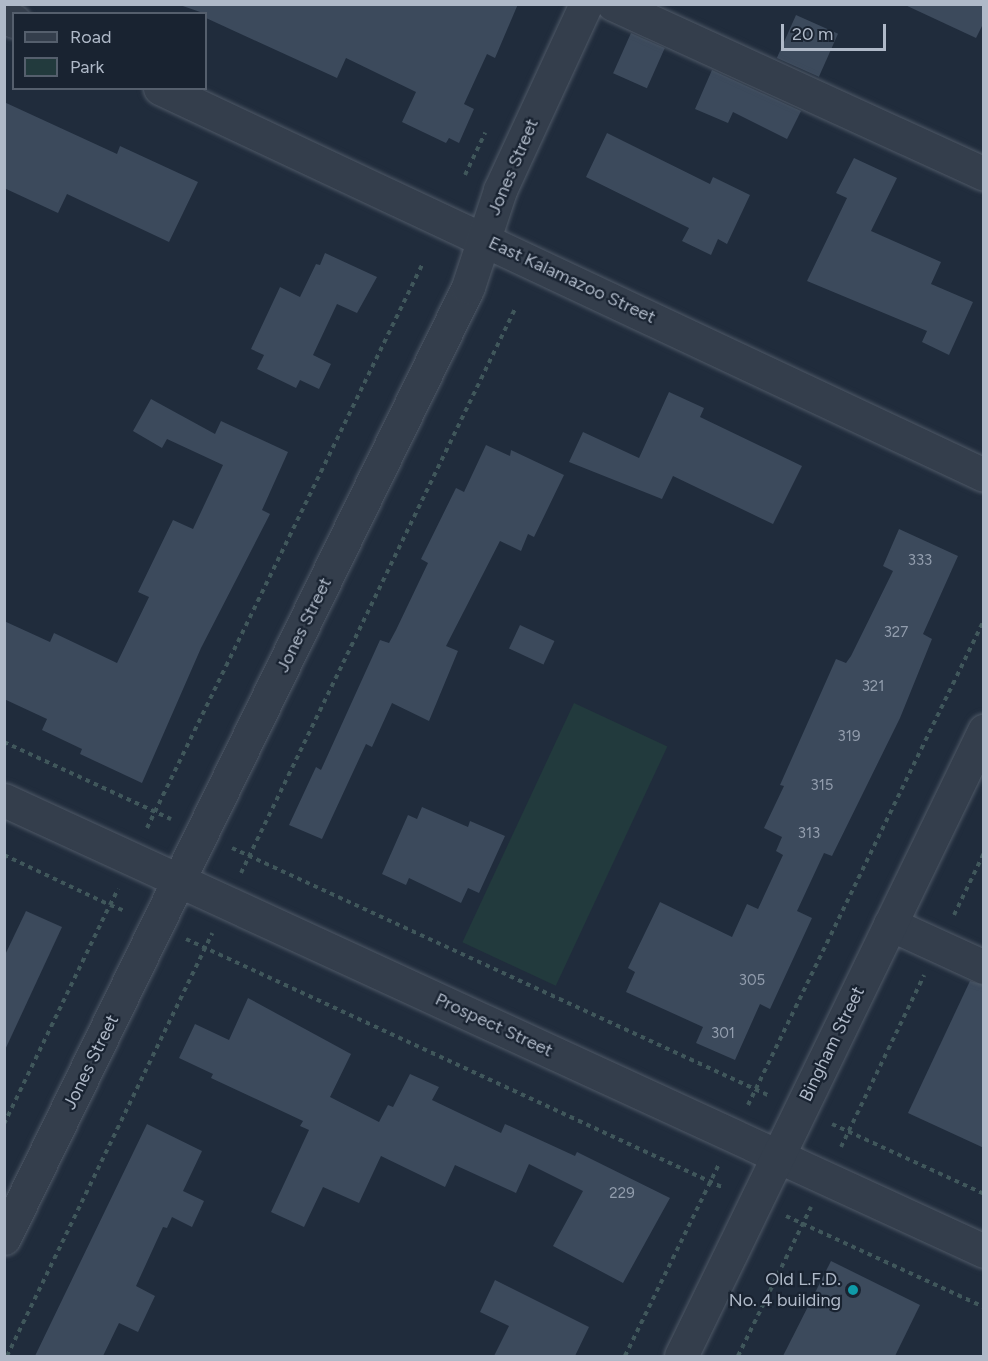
<!DOCTYPE html>
<style>
body{margin:0}
#map{position:relative;width:988px;height:1361px;overflow:hidden;background:#202c3c;font-family:Figtree,sans-serif}
div>[style]{position:absolute}
[style*='--x']{left:calc(var(--x)*1px);top:calc(var(--y)*1px);width:calc(var(--w)*1px);rotate:calc(var(--a)*1deg)}
.green>*{inset:0;background:#223a3d;transform-origin:0 0}
.building>*{inset:0;background:#3c4a5c;transform-origin:0 0}
.path>*{height:4px;margin-top:-2px;transform-origin:0;background:repeating-linear-gradient(90deg,#40575b 0 4.5px,transparent 0 9px)}
.roads{filter:drop-shadow(0 0 2px #4f5967) drop-shadow(0 0 2px #4f5967)}
.minor>*{height:33px;margin:-16.5px;padding:0 16.5px;transform-origin:16.5px;border-radius:16.5px;background:#343e4c}
.dots>*{width:16px;height:16px;translate:-50% -50%;box-sizing:border-box;border:3px solid #192331;border-radius:50%}
span{translate:-50% -50%;white-space:nowrap;text-align:center;line-height:1.15;-webkit-text-stroke:4.5px #192331;paint-order:stroke}
.number-label{font-size:15px;color:#929dad}
.number-label span{-webkit-text-stroke-width:0}
.street-label{font-size:18px;color:#afb9c8}
.poi-label{font-size:18px;color:#afb9c8}
.right{translate:-100% -50%;text-align:right}
.frame{position:absolute;inset:0;border:6px solid #afb9c8;pointer-events:none}
.legend{position:absolute;left:12px;top:12px;width:195px;height:78px;box-sizing:border-box;background:#192331;border:2px solid #555f6d;margin:0;padding:8px 10px;list-style:none;font-size:18px;color:#afb9c8}
.legend li{display:flex;align-items:center;gap:12px;height:30px}
.legend b{width:30px;border:2px solid #555f6d}
.scale{position:absolute;left:781px;top:24px;width:105px;height:27px;box-sizing:border-box;border:3px solid #afb9c8;border-top:0;padding-left:8px;font-size:18px;line-height:21px;white-space:nowrap;color:#afb9c8;-webkit-text-stroke:4px #192331;paint-order:stroke}
</style>
<div id="map">
<div class="green">
<i style="left:574px;top:703px;width:103px;height:264px;rotate:25deg"></i>
</div>
<div class="building">
<i style="clip-path:polygon(177px 4px,518px 4px,495px 58px,487px 54px,464px 104px,474px 109px,459px 143px,449px 138px,446px 143px,402px 122px,416px 92px,346px 58px,337px 78px,206px 18px,206px 14px)"></i>
<i style="clip-path:polygon(903px 4px,984px 4px,984px 22px,976px 38px)"></i>
<i style="left:796px;top:15px;width:46px;height:47px;rotate:24deg"></i>
<i style="left:631px;top:33px;width:37px;height:44px;rotate:24deg"></i>
<i style="clip-path:polygon(712px 70px,801px 111px,787px 139px,733px 112px,728px 123px,695px 109px)"></i>
<i style="clip-path:polygon(4px 102px,117px 154px,120px 146px,198px 182px,169px 242px,67px 194px,58px 213px,4px 188px)"></i>
<i style="clip-path:polygon(607px 133px,710px 184px,713px 177px,750px 195px,727px 244px,718px 239px,711px 255px,682px 241px,689px 228px,586px 177px)"></i>
<i style="clip-path:polygon(854px 158px,897px 178px,871px 231px,941px 262px,931px 284px,973px 302px,949px 355px,922px 342px,927px 331px,807px 281px,847px 198px,836px 193px)"></i>
<i style="clip-path:polygon(325px 253px,377px 277px,357px 313px,337px 304px,313px 355px,331px 364px,319px 389px,300px 380px,296px 388px,257px 369px,264px 355px,251px 349px,280px 287px,300px 297px,316px 264px,320px 265px)"></i>
<i style="clip-path:polygon(669px 392px,704px 408px,700px 417px,802px 466px,773px 524px,673px 476px,662px 499px,569px 462px,583px 432px,639px 458px)"></i>
<i style="clip-path:polygon(151px 399px,215px 434px,221px 421px,288px 452px,262px 510px,270px 514px,201px 648px,142px 783px,80px 754px,82px 749px,42px 730px,47px 719px,4px 699px,4px 621px,50px 642px,54px 633px,117px 663px,149px 597px,138px 592px,173px 520px,193px 529px,223px 465px,167px 439px,162px 448px,133px 431px)"></i>
<i style="clip-path:polygon(486px 445px,510px 456px,511px 450px,564px 475px,534px 537px,528px 534px,521px 551px,500px 541px,446px 646px,458px 651px,429px 721px,392px 703px,372px 747px,366px 744px,322px 839px,289px 825px,316px 767px,321px 770px,380px 640px,389px 643px,396px 630px,428px 563px,421px 559px,456px 488px,464px 492px)"></i>
<i style="clip-path:polygon(899px 529px,958px 556px,923px 634px,932px 639px,900px 718px,832px 856px,824px 853px,797px 911px,812px 918px,770px 1009px,760px 1004px,735px 1060px,696px 1043px,703px 1027px,626px 992px,635px 972px,628px 968px,660px 902px,732px 937px,747px 904px,758px 909px,783px 855px,776px 851px,782px 837px,764px 828px,784px 786px,780px 785px,836px 659px,846px 663px,851px 656px,893px 571px,883px 566px)"></i>
<i style="left:520px;top:625px;width:38px;height:26px;rotate:25deg"></i>
<i style="clip-path:polygon(422px 807px,468px 827px,470px 821px,505px 836px,479px 893px,468px 888px,461px 903px,409px 878px,406px 885px,382px 874px,408px 815px,417px 819px)"></i>
<i style="clip-path:polygon(26px 911px,62px 927px,4px 1052px,4px 957px)"></i>
<i style="clip-path:polygon(970px 981px,984px 985px,984px 1148px,908px 1113px)"></i>
<i style="clip-path:polygon(248px 998px,351px 1054px,330px 1097px,379px 1122px,388px 1105px,393px 1107px,410px 1074px,439px 1087px,432px 1100px,501px 1133px,505px 1124px,575px 1156px,577px 1152px,670px 1198px,623px 1283px,553px 1246px,583px 1191px,529px 1164px,516px 1193px,455px 1165px,445px 1187px,381px 1156px,359px 1203px,323px 1187px,304px 1227px,271px 1212px,309px 1130px,300px 1126px,303px 1121px,211px 1078px,213px 1074px,179px 1058px,195px 1024px,229px 1040px)"></i>
<i style="clip-path:polygon(147px 1124px,202px 1151px,183px 1191px,204px 1201px,192px 1227px,172px 1217px,167px 1228px,163px 1227px,136px 1286px,155px 1296px,138px 1332px,119px 1323px,103px 1356px,35px 1356px)"></i>
<i style="clip-path:polygon(831px 1261px,920px 1305px,895px 1356px,783px 1356px)"></i>
<i style="clip-path:polygon(495px 1280px,589px 1327px,575px 1356px,494px 1356px,509px 1326px,480px 1312px)"></i>
</div>
<div class="path">
<i style="--x:465;--y:175;--w:47;--a:-64.5"></i>
<i style="--x:4;--y:742;--w:184;--a:24.8"></i>
<i style="--x:147;--y:828;--w:627;--a:-63.97"></i>
<i style="--x:232;--y:848;--w:592;--a:24.75"></i>
<i style="--x:4;--y:855;--w:117;--a:25.3"></i>
<i style="--x:110;--y:905;--w:18;--a:-63"></i>
<i style="--x:241;--y:873;--w:627;--a:-64.09"></i>
<i style="--x:954;--y:915;--w:69;--a:-64.2"></i>
<i style="--x:186;--y:939;--w:593;--a:24.84"></i>
<i style="--x:748;--y:1105;--w:539;--a:-64.05"></i>
<i style="--x:4;--y:1124;--w:243;--a:-64.2"></i>
<i style="--x:110;--y:905;--w:16;--a:22"></i>
<i style="--x:832;--y:1124;--w:167;--a:24.7"></i>
<i style="--x:841;--y:1147;--w:191;--a:-64.2"></i>
<i style="--x:786;--y:1216;--w:218;--a:24.7"></i>
<i style="--x:7;--y:1356;--w:470;--a:-64.1"></i>
<i style="--x:625;--y:1356;--w:212;--a:-63.9"></i>
<i style="--x:738;--y:1356;--w:166;--a:-63.9"></i>
</div>
<div class="roads">
<div class="minor">
<i style="--x:613;--y:4;--w:408;--a:24.6"></i>
<i style="--x:4;--y:17;--w:11;--a:22"></i>
<i style="--x:160;--y:88;--w:910;--a:25.16"></i>
<i style="--x:4;--y:800;--w:1079;--a:24.71"></i>
<i style="--x:890;--y:924;--w:103;--a:24.6"></i>
<i style="--x:4;--y:1238;--w:1058;--a:-63.99"></i>
<i style="--x:468;--y:287;--w:102;--a:-71.7"></i>
<i style="--x:500;--y:190;--w:205;--a:-65.2"></i>
<i style="--x:681;--y:1356;--w:695;--a:-64.14"></i>
</div>
</div>
<div class="dots">
<i style="left:853px;top:1290px;background:#0f9aa8"></i>
</div>
<div class="number-label">
<span style="left:920px;top:561px">333</span>
<span style="left:896px;top:633px">327</span>
<span style="left:873px;top:687px">321</span>
<span style="left:849px;top:737px">319</span>
<span style="left:822px;top:786px">315</span>
<span style="left:809px;top:834px">313</span>
<span style="left:752px;top:981px">305</span>
<span style="left:723px;top:1034px">301</span>
<span style="left:622px;top:1194px">229</span>
</div>
<div class="street-label">
<span style="left:513px;top:167px;rotate:-67deg">Jones Street</span>
<span style="left:572px;top:280px;rotate:25deg">East Kalamazoo Street</span>
<span style="left:304px;top:625px;rotate:-64deg">Jones Street</span>
<span style="left:494px;top:1025px;rotate:25deg">Prospect Street</span>
<span style="left:832px;top:1044px;rotate:-64deg">Bingham Street</span>
<span style="left:91px;top:1062px;rotate:-64deg">Jones Street</span>
</div>
<div class="poi-label">
<span class="right" style="left:841px;top:1290px">Old L.F.D.<br>No. 4 building</span>
</div>
<div class="frame"></div>
<ul class="legend">
<li><b style="height:8px;background:#343e4c"></b>Road</li>
<li><b style="height:16px;background:#223a3d"></b>Park</li>
</ul>
<div class="scale">20 m</div>
</div>
